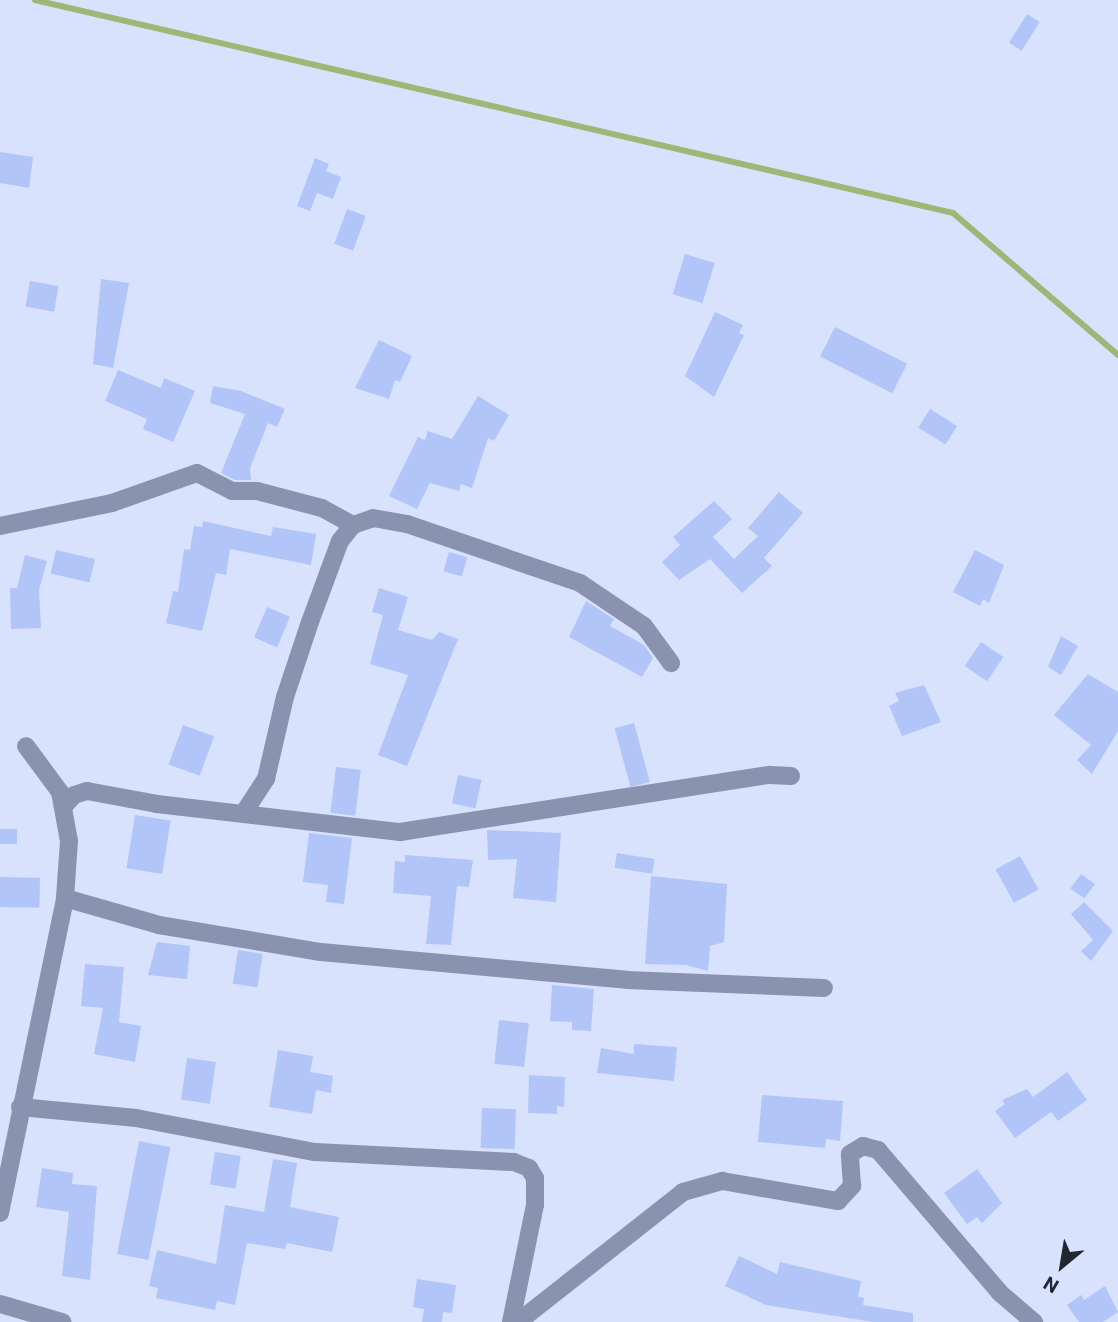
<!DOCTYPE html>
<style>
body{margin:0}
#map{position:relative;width:1118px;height:1322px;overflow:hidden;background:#d8e2fd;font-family:Roboto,sans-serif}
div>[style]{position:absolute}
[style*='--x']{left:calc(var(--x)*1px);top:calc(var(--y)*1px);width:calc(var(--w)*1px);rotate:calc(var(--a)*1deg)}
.stream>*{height:6px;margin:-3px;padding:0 3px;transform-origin:3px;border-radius:3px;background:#9bb876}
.building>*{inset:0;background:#b2c5f9;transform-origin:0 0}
.street>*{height:18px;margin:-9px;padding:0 9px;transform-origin:9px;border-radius:9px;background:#8993af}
span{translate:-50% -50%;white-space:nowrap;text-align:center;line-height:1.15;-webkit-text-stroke:6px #d8e2fd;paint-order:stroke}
.north{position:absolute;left:1027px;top:1231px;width:70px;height:70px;-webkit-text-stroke:5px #d8e2fd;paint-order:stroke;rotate:210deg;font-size:19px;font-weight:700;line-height:28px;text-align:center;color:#222630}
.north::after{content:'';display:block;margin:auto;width:24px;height:32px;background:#222630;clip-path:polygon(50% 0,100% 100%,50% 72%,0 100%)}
</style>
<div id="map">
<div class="stream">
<i style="--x:35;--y:0;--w:942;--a:13.06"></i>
<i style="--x:953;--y:213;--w:218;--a:40.7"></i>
</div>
<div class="building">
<i style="left:1027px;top:14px;width:15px;height:34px;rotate:32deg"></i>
<i style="clip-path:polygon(0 152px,33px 157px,29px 188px,0 183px)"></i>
<i style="clip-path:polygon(315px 158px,329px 164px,326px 171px,341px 177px,333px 199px,317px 193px,310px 211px,297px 206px)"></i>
<i style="left:347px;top:209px;width:20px;height:37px;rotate:20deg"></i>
<i style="left:685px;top:254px;width:31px;height:42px;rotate:17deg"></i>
<i style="clip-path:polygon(101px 279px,129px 283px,113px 368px,93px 364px)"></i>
<i style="left:30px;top:281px;width:29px;height:26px;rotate:10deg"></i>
<i style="clip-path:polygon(715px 312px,743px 325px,739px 333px,744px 335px,714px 397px,685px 376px)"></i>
<i style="left:835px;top:327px;width:81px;height:33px;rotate:27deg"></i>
<i style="clip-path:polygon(379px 340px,412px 356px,400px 382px,395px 380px,389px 399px,355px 388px)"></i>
<i style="clip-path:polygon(118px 370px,161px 388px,164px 378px,195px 391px,173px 442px,143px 429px,147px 419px,105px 401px)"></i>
<i style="clip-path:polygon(213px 386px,241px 391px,285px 409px,277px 427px,268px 423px,250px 468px,251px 480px,235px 480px,221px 473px,245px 414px,210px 403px)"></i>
<i style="clip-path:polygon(478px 396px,509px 415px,494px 441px,488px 438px,472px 488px,461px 484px,459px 491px,430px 483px,417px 509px,389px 496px,418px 437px,425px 440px,428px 431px,452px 439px)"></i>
<i style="left:930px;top:409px;width:32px;height:22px;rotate:32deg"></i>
<i style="clip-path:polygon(779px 492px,803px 513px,764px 558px,772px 566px,742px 593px,710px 559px,679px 580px,662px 562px,680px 545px,673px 537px,714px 501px,732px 519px,713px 537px,734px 559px,758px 536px,748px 528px)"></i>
<i style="clip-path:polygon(203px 521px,271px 536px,273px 527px,316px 534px,311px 565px,230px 549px,226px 575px,216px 573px,202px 631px,166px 623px,173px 591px,178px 592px,184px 549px,190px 550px,194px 526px,202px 527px)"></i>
<i style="left:56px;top:550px;width:40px;height:24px;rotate:13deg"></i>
<i style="clip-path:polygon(975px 550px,1004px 565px,989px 603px,983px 599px,980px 606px,953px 592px)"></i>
<i style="left:449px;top:552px;width:19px;height:20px;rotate:16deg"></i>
<i style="clip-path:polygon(25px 555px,47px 561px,39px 590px,41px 628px,11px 629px,10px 588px,17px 588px)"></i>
<i style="clip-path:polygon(379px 588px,408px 597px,398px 630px,432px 640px,439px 632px,458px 639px,407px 766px,378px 755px,408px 675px,370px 664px,383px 615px,372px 612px)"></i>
<i style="clip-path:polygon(586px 601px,614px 619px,610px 626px,644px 645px,653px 658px,642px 677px,569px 637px)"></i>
<i style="left:267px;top:607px;width:25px;height:33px;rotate:23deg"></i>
<i style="clip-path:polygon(1061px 636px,1078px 646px,1061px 675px,1048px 667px)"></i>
<i style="left:981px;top:642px;width:27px;height:29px;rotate:34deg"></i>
<i style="clip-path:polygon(1088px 674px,1118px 692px,1118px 731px,1092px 774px,1077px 760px,1091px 745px,1054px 715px)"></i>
<i style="clip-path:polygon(924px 685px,941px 722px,902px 736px,889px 706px,899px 701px,895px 693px)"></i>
<i style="left:634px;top:723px;width:61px;height:20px;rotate:75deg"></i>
<i style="left:183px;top:725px;width:33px;height:42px;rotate:20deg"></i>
<i style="left:336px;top:767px;width:25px;height:46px;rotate:7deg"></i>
<i style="left:458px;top:775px;width:24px;height:29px;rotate:12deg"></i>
<i style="left:135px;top:815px;width:36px;height:54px;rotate:9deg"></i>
<i style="left:0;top:829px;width:17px;height:15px"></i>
<i style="clip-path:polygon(487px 830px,561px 833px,556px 902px,513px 898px,517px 859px,488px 860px)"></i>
<i style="clip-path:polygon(309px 833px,352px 838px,344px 904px,326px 902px,328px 885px,303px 882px)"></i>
<i style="left:617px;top:853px;width:38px;height:15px;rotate:9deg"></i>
<i style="clip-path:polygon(405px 855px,473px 860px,469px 887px,457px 886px,451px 945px,426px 944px,431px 896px,393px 893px,395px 861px,405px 862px)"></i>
<i style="left:1020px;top:856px;width:38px;height:28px;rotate:61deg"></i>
<i style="left:1081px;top:874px;width:17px;height:18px;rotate:36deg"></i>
<i style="clip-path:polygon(651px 876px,727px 884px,724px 942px,710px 946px,708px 971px,686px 965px,645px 964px)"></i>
<i style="left:0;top:877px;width:40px;height:30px;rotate:1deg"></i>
<i style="clip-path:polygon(1084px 902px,1113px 931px,1091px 961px,1081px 951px,1093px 940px,1071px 914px)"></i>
<i style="clip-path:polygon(157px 942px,190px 946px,187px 979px,148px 975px)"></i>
<i style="left:238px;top:950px;width:25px;height:34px;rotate:9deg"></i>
<i style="clip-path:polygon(85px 964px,124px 967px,119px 1022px,141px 1026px,135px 1062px,94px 1054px,103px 1008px,81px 1006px)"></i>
<i style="clip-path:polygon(552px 985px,594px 989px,591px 1031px,572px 1030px,572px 1022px,550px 1021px)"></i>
<i style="left:499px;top:1020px;width:30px;height:44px;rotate:6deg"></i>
<i style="clip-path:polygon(634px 1044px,677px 1047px,674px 1081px,597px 1073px,601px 1048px,634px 1054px)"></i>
<i style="clip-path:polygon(278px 1050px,313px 1056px,310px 1072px,333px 1076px,331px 1093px,316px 1090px,312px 1114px,269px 1107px)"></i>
<i style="left:187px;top:1058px;width:29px;height:42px;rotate:8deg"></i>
<i style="clip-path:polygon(1067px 1072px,1087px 1100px,1058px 1121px,1051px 1112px,1015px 1138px,995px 1111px,1005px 1104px,1002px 1100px,1027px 1089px,1033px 1097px)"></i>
<i style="clip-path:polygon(529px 1075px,565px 1077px,564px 1107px,557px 1106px,557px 1114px,528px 1113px)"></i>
<i style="clip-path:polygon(762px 1095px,843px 1101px,840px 1141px,826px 1139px,825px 1148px,758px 1142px)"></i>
<i style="left:482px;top:1108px;width:34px;height:40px;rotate:2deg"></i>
<i style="left:139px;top:1141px;width:32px;height:115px;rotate:11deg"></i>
<i style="left:215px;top:1152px;width:26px;height:33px;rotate:9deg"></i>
<i style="clip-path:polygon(273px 1159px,297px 1163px,290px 1207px,339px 1217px,332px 1252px,287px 1243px,285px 1249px,247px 1243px,235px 1305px,217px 1301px,215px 1310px,156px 1298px,158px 1288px,149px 1286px,157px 1250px,216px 1264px,225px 1205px,264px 1212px)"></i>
<i style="clip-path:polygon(42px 1168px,73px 1173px,72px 1184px,97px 1186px,90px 1280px,62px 1276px,69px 1212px,36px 1207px)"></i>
<i style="clip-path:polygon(977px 1169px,1002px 1203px,982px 1223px,977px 1217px,967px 1224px,944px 1193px)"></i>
<i style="clip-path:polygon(739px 1256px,777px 1274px,780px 1262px,861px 1281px,858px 1297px,864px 1298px,863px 1305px,913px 1313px,913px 1322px,873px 1322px,766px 1305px,725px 1286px)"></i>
<i style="clip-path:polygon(417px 1279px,456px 1285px,452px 1313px,443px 1312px,442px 1322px,422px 1322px,424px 1309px,413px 1307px)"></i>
<i style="clip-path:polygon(1105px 1286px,1118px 1312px,1103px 1322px,1079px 1322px,1067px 1305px,1081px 1295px,1084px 1300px)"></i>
</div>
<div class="street">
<i style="--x:0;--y:526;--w:114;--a:-11.6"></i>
<i style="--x:112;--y:503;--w:90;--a:-19.4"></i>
<i style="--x:197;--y:473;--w:39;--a:27"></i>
<i style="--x:232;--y:491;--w:25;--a:0"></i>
<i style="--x:257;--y:491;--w:67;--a:14.7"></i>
<i style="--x:322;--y:508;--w:35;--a:29"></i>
<i style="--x:65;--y:805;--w:13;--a:-48"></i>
<i style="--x:74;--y:795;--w:14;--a:-17"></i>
<i style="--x:87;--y:791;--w:71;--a:10.5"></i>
<i style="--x:157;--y:804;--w:245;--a:6.6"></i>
<i style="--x:400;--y:832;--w:374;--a:-8.8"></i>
<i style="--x:770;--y:775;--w:21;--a:3"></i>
<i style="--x:245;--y:811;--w:38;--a:-57"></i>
<i style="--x:266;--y:779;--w:84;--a:-77"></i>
<i style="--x:285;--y:697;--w:79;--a:-71.6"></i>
<i style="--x:310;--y:622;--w:86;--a:-69.7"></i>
<i style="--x:340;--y:541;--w:21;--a:-51"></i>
<i style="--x:353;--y:525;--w:21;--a:-19"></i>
<i style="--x:373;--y:518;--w:35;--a:10"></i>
<i style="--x:407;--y:524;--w:183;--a:18.8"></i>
<i style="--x:580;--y:583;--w:77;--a:33.9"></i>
<i style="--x:644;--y:626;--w:46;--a:53.9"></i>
<i style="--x:65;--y:898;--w:98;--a:16"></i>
<i style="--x:159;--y:925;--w:164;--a:9.5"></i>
<i style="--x:321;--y:952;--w:307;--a:5.2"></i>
<i style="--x:627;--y:980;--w:197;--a:2.3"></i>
<i style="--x:20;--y:1107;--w:117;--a:5.4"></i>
<i style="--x:136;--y:1118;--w:182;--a:10.8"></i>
<i style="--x:315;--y:1152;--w:199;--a:2.9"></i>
<i style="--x:514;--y:1162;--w:16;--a:22"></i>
<i style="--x:529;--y:1168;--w:12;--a:59"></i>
<i style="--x:535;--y:1178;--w:27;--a:90"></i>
<i style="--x:535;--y:1205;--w:119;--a:101.6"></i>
<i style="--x:0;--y:1213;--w:322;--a:-78.3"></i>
<i style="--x:65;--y:898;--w:57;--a:-86"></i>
<i style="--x:69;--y:841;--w:50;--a:-100.4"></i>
<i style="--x:60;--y:792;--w:57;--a:-126.5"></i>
<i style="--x:0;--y:1304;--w:65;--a:16.2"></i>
<i style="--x:518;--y:1322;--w:210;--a:-38.2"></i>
<i style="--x:683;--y:1192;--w:41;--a:-15.8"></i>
<i style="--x:722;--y:1181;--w:118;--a:9.8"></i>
<i style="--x:838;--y:1201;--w:21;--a:-47"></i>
<i style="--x:852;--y:1186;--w:32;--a:-94"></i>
<i style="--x:850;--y:1154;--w:15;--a:-32"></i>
<i style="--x:863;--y:1146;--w:16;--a:15"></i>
<i style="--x:878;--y:1150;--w:188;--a:49.5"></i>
<i style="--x:1000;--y:1293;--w:45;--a:40.5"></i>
</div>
<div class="north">N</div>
</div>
